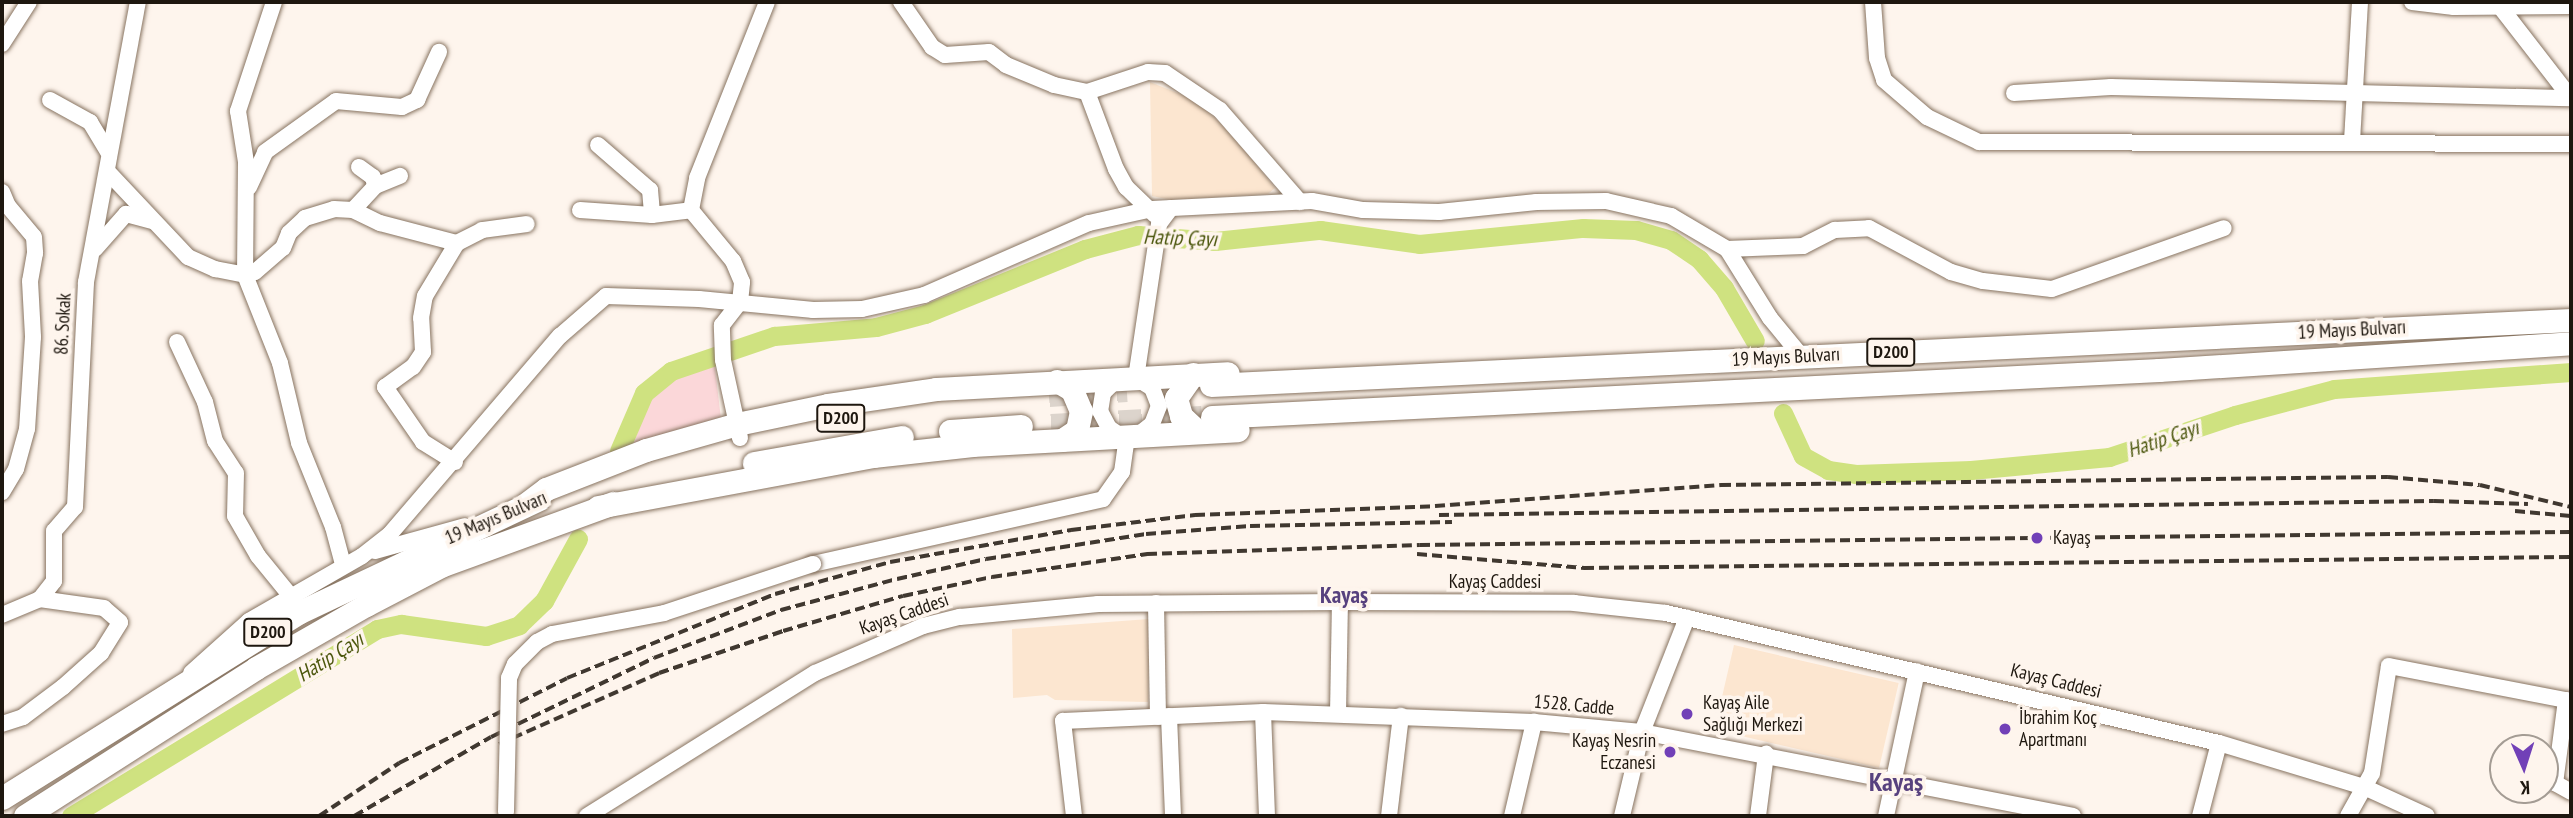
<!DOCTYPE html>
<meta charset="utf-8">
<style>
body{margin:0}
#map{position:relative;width:2573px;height:818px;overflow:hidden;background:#fef5ed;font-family:"PT Sans Narrow",sans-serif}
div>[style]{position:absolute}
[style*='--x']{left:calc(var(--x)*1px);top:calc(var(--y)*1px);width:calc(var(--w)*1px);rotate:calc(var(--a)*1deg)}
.built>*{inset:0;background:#fce6d0;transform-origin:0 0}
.green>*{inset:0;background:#fbd7d9}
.river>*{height:19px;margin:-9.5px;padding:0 9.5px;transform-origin:9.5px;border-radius:9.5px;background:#cfe280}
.highway-tunnel>*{height:23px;margin-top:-11.5px;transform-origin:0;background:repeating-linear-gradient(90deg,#dcd4cc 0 23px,transparent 0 34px)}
.roads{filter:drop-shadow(0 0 2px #877360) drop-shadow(0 0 2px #877360)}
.minor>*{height:16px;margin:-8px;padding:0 8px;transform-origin:8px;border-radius:8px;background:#fff}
.highway>*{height:23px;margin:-11.5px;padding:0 11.5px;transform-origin:11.5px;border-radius:11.5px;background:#fff}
.rail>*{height:3.5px;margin-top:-1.75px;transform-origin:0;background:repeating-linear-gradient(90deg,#403830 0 10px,transparent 0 15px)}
.bridges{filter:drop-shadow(0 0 2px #877360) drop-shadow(0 0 2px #877360)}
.minor-bridge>*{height:16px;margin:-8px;padding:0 8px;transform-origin:8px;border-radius:8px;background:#fff}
.dots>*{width:19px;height:19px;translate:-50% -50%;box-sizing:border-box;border:4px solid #fef5ed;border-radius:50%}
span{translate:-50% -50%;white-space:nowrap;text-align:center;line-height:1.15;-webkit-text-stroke:7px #fef5ed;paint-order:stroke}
.shield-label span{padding:2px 5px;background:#fef5ed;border:2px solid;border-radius:5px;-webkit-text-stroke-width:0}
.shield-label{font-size:18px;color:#1e170f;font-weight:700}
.street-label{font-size:19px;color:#1e170f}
.poi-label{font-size:19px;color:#1e170f}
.left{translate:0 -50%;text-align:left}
.right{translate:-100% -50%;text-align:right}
.water-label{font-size:21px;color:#4d580f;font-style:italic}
.quarter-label{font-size:23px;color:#57417e;font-weight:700}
.district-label{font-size:26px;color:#57417e;font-weight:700}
.frame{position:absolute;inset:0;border:4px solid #1e170f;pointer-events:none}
.north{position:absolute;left:2489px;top:734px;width:70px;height:70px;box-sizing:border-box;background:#fef5ed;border:2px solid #a49c94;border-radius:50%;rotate:177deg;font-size:19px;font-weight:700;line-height:28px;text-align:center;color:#1e170f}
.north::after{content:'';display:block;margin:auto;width:24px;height:32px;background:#7140b7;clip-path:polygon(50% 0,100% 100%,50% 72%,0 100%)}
</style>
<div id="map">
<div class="built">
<i style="clip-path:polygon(1150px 82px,1195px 100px,1231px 133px,1275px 188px,1268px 194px,1171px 200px,1152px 196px)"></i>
<i style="clip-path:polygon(1149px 619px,1148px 702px,1055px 700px,1047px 695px,1013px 698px,1012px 629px)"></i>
<i style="left:1734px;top:645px;width:169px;height:87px;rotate:13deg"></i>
</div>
<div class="green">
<i style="clip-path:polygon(714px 360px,721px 419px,634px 443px,650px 395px,670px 376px)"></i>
</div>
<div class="river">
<i style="--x:1783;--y:413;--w:47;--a:65.1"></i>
<i style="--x:1803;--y:456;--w:29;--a:29"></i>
<i style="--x:1828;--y:470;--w:28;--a:8"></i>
<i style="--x:1856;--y:474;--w:115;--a:-2"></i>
<i style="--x:1971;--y:470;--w:139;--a:-5.4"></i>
<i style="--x:2109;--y:457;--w:133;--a:-18.4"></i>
<i style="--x:2235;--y:415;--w:102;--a:-14.7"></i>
<i style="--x:2334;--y:389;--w:238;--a:-4.1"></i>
<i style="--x:619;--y:451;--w:63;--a:-66.7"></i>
<i style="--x:644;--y:393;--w:35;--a:-39"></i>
<i style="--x:671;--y:371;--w:109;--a:-18.8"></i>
<i style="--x:774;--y:336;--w:102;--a:-5"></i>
<i style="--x:876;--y:327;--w:51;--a:-14.9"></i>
<i style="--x:925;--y:314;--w:173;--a:-22.1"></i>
<i style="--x:1085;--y:249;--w:55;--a:-14.8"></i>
<i style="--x:1138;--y:235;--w:77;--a:4.5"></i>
<i style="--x:1215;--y:241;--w:106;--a:-6"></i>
<i style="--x:1320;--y:230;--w:100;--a:8"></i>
<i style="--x:1419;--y:244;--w:165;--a:-5.6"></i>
<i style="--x:1583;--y:228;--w:53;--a:2.2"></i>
<i style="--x:1636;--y:230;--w:36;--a:16"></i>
<i style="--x:1671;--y:240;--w:34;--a:34"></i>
<i style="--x:1699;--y:259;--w:38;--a:49"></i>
<i style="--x:1724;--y:288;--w:61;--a:59.7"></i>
<i style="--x:71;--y:816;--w:359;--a:-31.4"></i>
<i style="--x:377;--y:629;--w:25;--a:-12"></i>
<i style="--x:401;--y:624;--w:86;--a:8"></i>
<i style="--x:486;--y:636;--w:35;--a:-18"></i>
<i style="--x:519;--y:625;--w:35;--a:-44"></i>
<i style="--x:544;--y:601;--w:71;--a:-61.3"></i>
</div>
<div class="highway-tunnel">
<i style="--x:1049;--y:395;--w:78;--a:-3.7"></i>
<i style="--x:1051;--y:425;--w:151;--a:-3"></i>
</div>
<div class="roads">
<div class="minor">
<i style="--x:274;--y:2;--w:115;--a:108.3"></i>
<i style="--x:238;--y:111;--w:52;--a:81.1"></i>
<i style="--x:246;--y:162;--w:113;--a:90.5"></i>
<i style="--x:245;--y:275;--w:95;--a:68.3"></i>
<i style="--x:280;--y:363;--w:82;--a:76.6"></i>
<i style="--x:299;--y:443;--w:91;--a:68"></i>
<i style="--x:333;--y:527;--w:38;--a:75"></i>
<i style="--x:901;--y:2;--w:55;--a:55.4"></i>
<i style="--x:932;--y:47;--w:15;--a:32"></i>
<i style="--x:945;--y:55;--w:44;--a:-3.9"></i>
<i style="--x:989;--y:52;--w:21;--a:37"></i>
<i style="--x:1006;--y:65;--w:52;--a:22.6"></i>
<i style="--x:1054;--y:85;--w:34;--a:12"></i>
<i style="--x:1087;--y:92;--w:64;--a:-18.2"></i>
<i style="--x:1148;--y:72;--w:17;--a:3"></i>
<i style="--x:1165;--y:73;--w:66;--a:33.9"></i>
<i style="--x:1220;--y:110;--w:122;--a:49"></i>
<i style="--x:1873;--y:2;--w:56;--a:85.9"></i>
<i style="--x:1877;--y:58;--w:23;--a:72"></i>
<i style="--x:1884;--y:80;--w:57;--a:40.7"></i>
<i style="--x:1927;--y:117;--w:58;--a:25.7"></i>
<i style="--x:1979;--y:142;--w:592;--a:0.19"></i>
<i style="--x:2412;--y:2;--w:42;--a:6.8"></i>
<i style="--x:2454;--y:7;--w:117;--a:-0.5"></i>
<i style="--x:2498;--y:4;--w:119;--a:52.2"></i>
<i style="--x:2;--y:44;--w:50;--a:-57.3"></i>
<i style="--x:1087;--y:92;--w:82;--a:69.4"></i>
<i style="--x:1116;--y:169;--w:21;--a:61"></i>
<i style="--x:1126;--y:187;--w:40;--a:44"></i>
<i style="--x:2014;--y:93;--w:97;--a:-3.5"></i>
<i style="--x:2111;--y:87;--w:460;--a:1.4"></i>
<i style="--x:50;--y:100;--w:46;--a:28.8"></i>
<i style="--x:90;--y:122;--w:35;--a:59"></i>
<i style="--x:2352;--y:141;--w:139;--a:-86.7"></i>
<i style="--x:598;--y:145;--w:69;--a:40.9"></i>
<i style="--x:650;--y:190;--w:25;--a:85"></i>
<i style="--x:359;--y:167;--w:17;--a:36"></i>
<i style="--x:373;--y:177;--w:9;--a:77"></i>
<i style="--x:108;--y:172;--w:117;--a:46.7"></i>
<i style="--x:188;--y:257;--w:30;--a:24"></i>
<i style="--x:215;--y:269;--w:31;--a:11"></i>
<i style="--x:245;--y:275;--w:10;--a:-17"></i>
<i style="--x:255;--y:272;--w:37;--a:-41"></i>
<i style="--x:283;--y:248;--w:16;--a:-68"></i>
<i style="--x:289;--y:233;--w:22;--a:-43"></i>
<i style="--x:305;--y:218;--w:30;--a:-17"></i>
<i style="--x:334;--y:209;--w:19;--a:3"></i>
<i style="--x:353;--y:210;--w:30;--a:26"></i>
<i style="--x:380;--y:223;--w:80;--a:14.6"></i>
<i style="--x:249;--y:187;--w:38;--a:-65"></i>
<i style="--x:265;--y:152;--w:87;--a:-35.7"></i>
<i style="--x:336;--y:101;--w:66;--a:5.2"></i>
<i style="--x:402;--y:107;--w:17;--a:-25"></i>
<i style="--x:417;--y:100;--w:53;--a:-65.4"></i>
<i style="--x:2;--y:192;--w:15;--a:67"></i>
<i style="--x:8;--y:206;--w:40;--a:50"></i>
<i style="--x:34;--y:237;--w:16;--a:86"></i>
<i style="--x:35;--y:253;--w:28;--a:100"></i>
<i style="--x:30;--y:281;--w:56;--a:86.9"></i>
<i style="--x:33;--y:337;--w:92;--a:93.7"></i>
<i style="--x:27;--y:429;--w:41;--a:105.4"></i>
<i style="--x:16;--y:469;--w:27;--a:121"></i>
<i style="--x:353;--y:210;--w:33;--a:-47"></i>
<i style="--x:375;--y:186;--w:27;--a:-22"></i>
<i style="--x:580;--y:210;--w:72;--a:4"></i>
<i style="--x:652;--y:215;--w:39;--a:-7"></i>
<i style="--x:95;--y:249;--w:47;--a:-48.5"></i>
<i style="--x:126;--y:214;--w:28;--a:15"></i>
<i style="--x:1727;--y:249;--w:76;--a:-2.3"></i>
<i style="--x:1803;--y:246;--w:36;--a:-27"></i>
<i style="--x:1835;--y:230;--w:34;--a:-3"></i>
<i style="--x:1869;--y:228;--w:93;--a:28.2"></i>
<i style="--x:1951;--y:272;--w:33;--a:16"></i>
<i style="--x:1983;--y:281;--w:69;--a:6.6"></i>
<i style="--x:2052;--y:289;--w:182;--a:-19.5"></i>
<i style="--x:177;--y:342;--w:66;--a:65"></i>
<i style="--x:205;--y:402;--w:40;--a:75.6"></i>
<i style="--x:215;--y:441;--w:38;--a:57"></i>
<i style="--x:236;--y:473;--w:43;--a:91.3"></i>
<i style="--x:235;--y:516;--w:46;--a:60.1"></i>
<i style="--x:258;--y:556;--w:49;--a:50.8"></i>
<i style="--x:1117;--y:379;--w:20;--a:135"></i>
<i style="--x:1103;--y:393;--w:18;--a:99"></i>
<i style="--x:1100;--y:411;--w:19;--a:62"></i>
<i style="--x:1109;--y:428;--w:14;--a:34"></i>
<i style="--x:1138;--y:435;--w:18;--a:-38"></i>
<i style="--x:1152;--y:424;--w:19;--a:-69"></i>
<i style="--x:1159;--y:406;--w:19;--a:-111"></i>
<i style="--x:1152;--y:388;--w:19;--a:-148"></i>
<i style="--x:1136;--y:378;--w:156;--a:-81.5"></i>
<i style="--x:1159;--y:224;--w:20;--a:-53"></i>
<i style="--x:740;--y:438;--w:80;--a:-102.3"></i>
<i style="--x:723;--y:360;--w:35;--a:-92"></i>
<i style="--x:722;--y:325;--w:29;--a:-52"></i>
<i style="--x:740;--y:302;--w:20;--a:-84"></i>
<i style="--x:742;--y:282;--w:23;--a:-113"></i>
<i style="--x:733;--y:261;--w:66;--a:-129.5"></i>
<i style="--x:691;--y:210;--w:33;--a:-79"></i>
<i style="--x:697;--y:178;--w:189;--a:-68.3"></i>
<i style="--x:455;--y:462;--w:38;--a:-148"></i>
<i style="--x:423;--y:442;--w:67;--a:-124.6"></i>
<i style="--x:385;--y:387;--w:34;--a:-36"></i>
<i style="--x:413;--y:367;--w:18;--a:-56"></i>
<i style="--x:423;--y:352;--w:34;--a:-93"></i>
<i style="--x:421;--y:318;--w:22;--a:-80"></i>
<i style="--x:425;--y:296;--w:62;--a:-58.9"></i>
<i style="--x:457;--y:243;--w:28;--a:-27"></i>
<i style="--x:482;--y:230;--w:45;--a:-7.6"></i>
<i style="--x:375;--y:551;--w:93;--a:-15.5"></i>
<i style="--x:813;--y:564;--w:297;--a:-12.6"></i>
<i style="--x:1103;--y:499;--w:33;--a:-55"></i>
<i style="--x:1122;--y:472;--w:36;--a:-82"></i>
<i style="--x:1156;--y:603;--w:114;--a:89"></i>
<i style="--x:2;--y:615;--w:41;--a:-22.8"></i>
<i style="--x:40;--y:599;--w:23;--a:-52"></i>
<i style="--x:54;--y:581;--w:50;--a:-90"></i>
<i style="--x:54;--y:531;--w:32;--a:-49"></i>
<i style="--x:75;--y:507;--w:225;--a:-87.2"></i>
<i style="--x:86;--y:282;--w:285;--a:-79.5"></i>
<i style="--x:191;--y:673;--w:78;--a:-41.9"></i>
<i style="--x:249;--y:621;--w:130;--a:-29.9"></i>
<i style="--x:362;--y:556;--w:36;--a:-38"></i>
<i style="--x:390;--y:534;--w:261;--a:-49.4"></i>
<i style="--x:560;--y:336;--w:61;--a:-41"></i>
<i style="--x:606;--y:296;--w:93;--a:1.8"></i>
<i style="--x:699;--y:299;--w:115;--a:5.5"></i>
<i style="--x:813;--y:310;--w:49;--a:-1.2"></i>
<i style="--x:862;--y:309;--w:64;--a:-12.7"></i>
<i style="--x:924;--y:295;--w:180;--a:-23.6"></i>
<i style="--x:1089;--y:223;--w:65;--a:-12.5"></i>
<i style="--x:1152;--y:209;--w:160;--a:-2.9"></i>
<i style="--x:1312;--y:201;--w:52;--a:10"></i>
<i style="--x:1363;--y:210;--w:76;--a:1.5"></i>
<i style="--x:1439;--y:212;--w:98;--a:-5.9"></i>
<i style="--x:1536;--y:202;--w:70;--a:-0.8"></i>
<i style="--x:1606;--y:201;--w:67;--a:13"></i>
<i style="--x:1671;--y:216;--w:65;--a:30.5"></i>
<i style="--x:1727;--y:249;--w:81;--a:58.1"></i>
<i style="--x:1770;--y:318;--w:50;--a:50.6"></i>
<i style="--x:2566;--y:700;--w:84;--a:97.5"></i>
<i style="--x:2555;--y:783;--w:18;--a:29"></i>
<i style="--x:1263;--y:712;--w:104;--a:87.8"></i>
<i style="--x:1338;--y:714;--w:112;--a:-89"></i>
<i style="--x:1169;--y:716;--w:100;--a:87.7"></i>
<i style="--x:2;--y:724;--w:22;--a:-18"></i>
<i style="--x:23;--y:717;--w:50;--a:-36.9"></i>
<i style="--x:63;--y:687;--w:51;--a:-41.8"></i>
<i style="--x:101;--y:653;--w:36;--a:-58"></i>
<i style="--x:120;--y:622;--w:21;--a:-139"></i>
<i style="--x:104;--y:608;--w:65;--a:-172"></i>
<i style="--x:587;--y:816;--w:269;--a:-32.1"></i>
<i style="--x:815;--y:673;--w:118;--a:-23.5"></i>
<i style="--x:923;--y:626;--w:38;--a:-14"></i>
<i style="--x:960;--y:617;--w:139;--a:-5.4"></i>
<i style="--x:1098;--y:604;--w:242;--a:-0.5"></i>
<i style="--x:1340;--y:602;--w:234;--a:0.2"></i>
<i style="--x:1574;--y:603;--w:93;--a:6.2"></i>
<i style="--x:1666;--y:613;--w:568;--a:13.23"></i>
<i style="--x:2219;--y:743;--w:152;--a:16.9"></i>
<i style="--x:2364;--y:787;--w:69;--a:24.7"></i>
<i style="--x:1074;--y:816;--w:96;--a:-96.6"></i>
<i style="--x:1063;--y:721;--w:200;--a:-2.6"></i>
<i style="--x:1263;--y:712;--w:271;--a:2.1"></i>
<i style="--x:1534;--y:722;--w:108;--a:5.3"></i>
<i style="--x:1642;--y:732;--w:439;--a:11"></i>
<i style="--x:1389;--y:816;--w:101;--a:-83.2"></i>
<i style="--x:1512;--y:816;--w:97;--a:-76.8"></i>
<i style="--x:1622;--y:816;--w:86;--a:-76.6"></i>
<i style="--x:1642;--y:732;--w:123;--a:-68.5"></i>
<i style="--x:1758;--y:816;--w:63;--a:-82.6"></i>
<i style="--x:1886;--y:816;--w:148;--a:-77.9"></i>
<i style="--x:2200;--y:816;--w:75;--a:-75.4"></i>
<i style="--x:2348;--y:816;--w:49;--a:-60.8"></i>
<i style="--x:2372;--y:773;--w:108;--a:-81"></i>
<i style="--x:2389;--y:666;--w:185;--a:10.9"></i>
</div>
<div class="highway">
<i style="--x:1193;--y:374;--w:29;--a:125"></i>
<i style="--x:1176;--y:398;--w:19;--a:74"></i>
<i style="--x:1181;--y:416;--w:23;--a:43"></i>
<i style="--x:1057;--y:381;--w:17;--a:31"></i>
<i style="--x:1072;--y:390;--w:23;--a:67"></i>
<i style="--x:1081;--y:411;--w:19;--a:102"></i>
<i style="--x:1077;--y:430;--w:18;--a:146"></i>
<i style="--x:1211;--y:385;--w:1362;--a:-2.74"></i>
<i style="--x:1212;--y:417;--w:948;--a:-2.84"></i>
<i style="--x:2159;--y:370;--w:413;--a:-3.7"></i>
<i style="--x:950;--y:431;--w:71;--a:-4"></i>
<i style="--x:754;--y:463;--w:150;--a:-10"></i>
<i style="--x:526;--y:504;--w:25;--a:-37"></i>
<i style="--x:546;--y:489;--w:107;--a:-21.3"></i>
<i style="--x:646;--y:450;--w:95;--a:-15.9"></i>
<i style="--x:737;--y:424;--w:93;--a:-11.8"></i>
<i style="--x:828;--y:405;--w:109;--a:-8.4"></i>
<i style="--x:936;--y:389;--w:292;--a:-3.1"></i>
<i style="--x:598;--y:507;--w:280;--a:-10.5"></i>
<i style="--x:873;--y:456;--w:100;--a:-6.3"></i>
<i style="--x:972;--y:445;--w:266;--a:-3.2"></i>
<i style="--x:2;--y:798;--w:351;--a:-32"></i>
<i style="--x:300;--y:612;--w:264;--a:-25.3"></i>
<i style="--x:25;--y:816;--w:274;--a:-32.6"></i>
<i style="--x:256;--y:668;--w:127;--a:-29.8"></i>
<i style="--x:366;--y:605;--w:87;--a:-27.5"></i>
<i style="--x:443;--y:565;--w:181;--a:-20"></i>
</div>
</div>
<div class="rail">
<i style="--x:2515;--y:511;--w:56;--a:5.1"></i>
<i style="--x:1439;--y:515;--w:995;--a:-0.81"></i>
<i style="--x:2434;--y:501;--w:94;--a:1.8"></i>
<i style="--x:1417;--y:554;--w:168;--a:4.8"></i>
<i style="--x:1584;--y:568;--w:987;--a:-0.64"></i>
<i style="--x:499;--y:744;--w:175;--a:-23.9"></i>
<i style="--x:659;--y:673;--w:131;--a:-18.7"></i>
<i style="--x:783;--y:631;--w:125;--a:-16.3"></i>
<i style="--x:903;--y:596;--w:91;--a:-12.1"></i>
<i style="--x:992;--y:577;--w:157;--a:-8.4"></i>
<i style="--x:1147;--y:554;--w:273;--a:-1.9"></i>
<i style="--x:1420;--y:545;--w:1151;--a:-0.65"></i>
<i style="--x:319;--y:816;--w:96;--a:-33.5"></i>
<i style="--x:399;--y:763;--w:188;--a:-26.8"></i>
<i style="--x:567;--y:678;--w:224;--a:-22"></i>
<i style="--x:775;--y:594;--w:119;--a:-15.5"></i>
<i style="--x:890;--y:562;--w:184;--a:-10"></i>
<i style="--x:1071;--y:530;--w:125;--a:-6.9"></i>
<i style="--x:1195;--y:515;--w:240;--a:-2.1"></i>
<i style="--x:1435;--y:506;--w:287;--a:-4.2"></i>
<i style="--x:1721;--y:485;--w:667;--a:-0.69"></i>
<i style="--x:2388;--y:477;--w:92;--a:5"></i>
<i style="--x:2480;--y:485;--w:94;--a:13.6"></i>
<i style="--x:354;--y:816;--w:158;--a:-30"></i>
<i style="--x:491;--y:737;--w:181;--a:-25.9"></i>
<i style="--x:654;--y:658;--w:136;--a:-20.7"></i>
<i style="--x:781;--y:610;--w:120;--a:-15"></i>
<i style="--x:897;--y:579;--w:91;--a:-12.7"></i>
<i style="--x:986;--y:559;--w:162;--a:-8.9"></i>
<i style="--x:1146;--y:534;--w:104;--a:-4.4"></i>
<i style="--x:1250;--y:526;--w:202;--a:-1.1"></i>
</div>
<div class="bridges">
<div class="minor-bridge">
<i style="--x:506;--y:812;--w:134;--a:-88.7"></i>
<i style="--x:509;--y:678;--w:15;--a:-67"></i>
<i style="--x:515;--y:664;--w:31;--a:-45"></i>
<i style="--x:537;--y:642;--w:17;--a:-28"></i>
<i style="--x:552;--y:634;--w:114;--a:-10.6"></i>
<i style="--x:664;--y:613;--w:157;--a:-18.2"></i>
</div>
</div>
<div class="dots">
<i style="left:2037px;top:538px;background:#7140b7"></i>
<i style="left:1687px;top:714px;background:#7140b7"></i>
<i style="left:2005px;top:729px;background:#7140b7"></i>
<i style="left:1670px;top:752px;background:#7140b7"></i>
</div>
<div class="shield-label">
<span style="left:1891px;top:352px">D200</span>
<span style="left:841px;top:418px">D200</span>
<span style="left:268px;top:632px">D200</span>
</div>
<div class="street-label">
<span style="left:63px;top:324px;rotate:-87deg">86. Sokak</span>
<span style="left:2352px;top:330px;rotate:-3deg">19 Mayıs Bulvarı</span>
<span style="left:1786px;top:357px;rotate:-3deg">19 Mayıs Bulvarı</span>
<span style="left:496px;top:518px;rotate:-23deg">19 Mayıs Bulvarı</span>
<span style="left:1495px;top:582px">Kayaş Caddesi</span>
<span style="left:904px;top:614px;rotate:-19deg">Kayaş Caddesi</span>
<span style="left:2056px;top:681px;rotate:14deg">Kayaş Caddesi</span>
<span style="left:1574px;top:705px;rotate:5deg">1528. Cadde</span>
</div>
<div class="poi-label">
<span class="left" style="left:2053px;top:538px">Kayaş</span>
<span class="left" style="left:1703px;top:714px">Kayaş Aile<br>Sağlığı Merkezi</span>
<span class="left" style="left:2019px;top:729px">İbrahim Koç<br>Apartmanı</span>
<span class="right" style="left:1656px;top:752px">Kayaş Nesrin<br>Eczanesi</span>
</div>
<div class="water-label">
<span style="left:1180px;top:238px;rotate:2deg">Hatip Çayı</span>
<span style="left:2163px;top:439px;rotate:-19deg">Hatip Çayı</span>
<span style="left:330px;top:657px;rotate:-32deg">Hatip Çayı</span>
</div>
<div class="quarter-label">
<span style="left:1344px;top:595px">Kayaş</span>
</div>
<div class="district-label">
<span style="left:1896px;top:782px">Kayaş</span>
</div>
<div class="frame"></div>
<div class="north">K</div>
</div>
